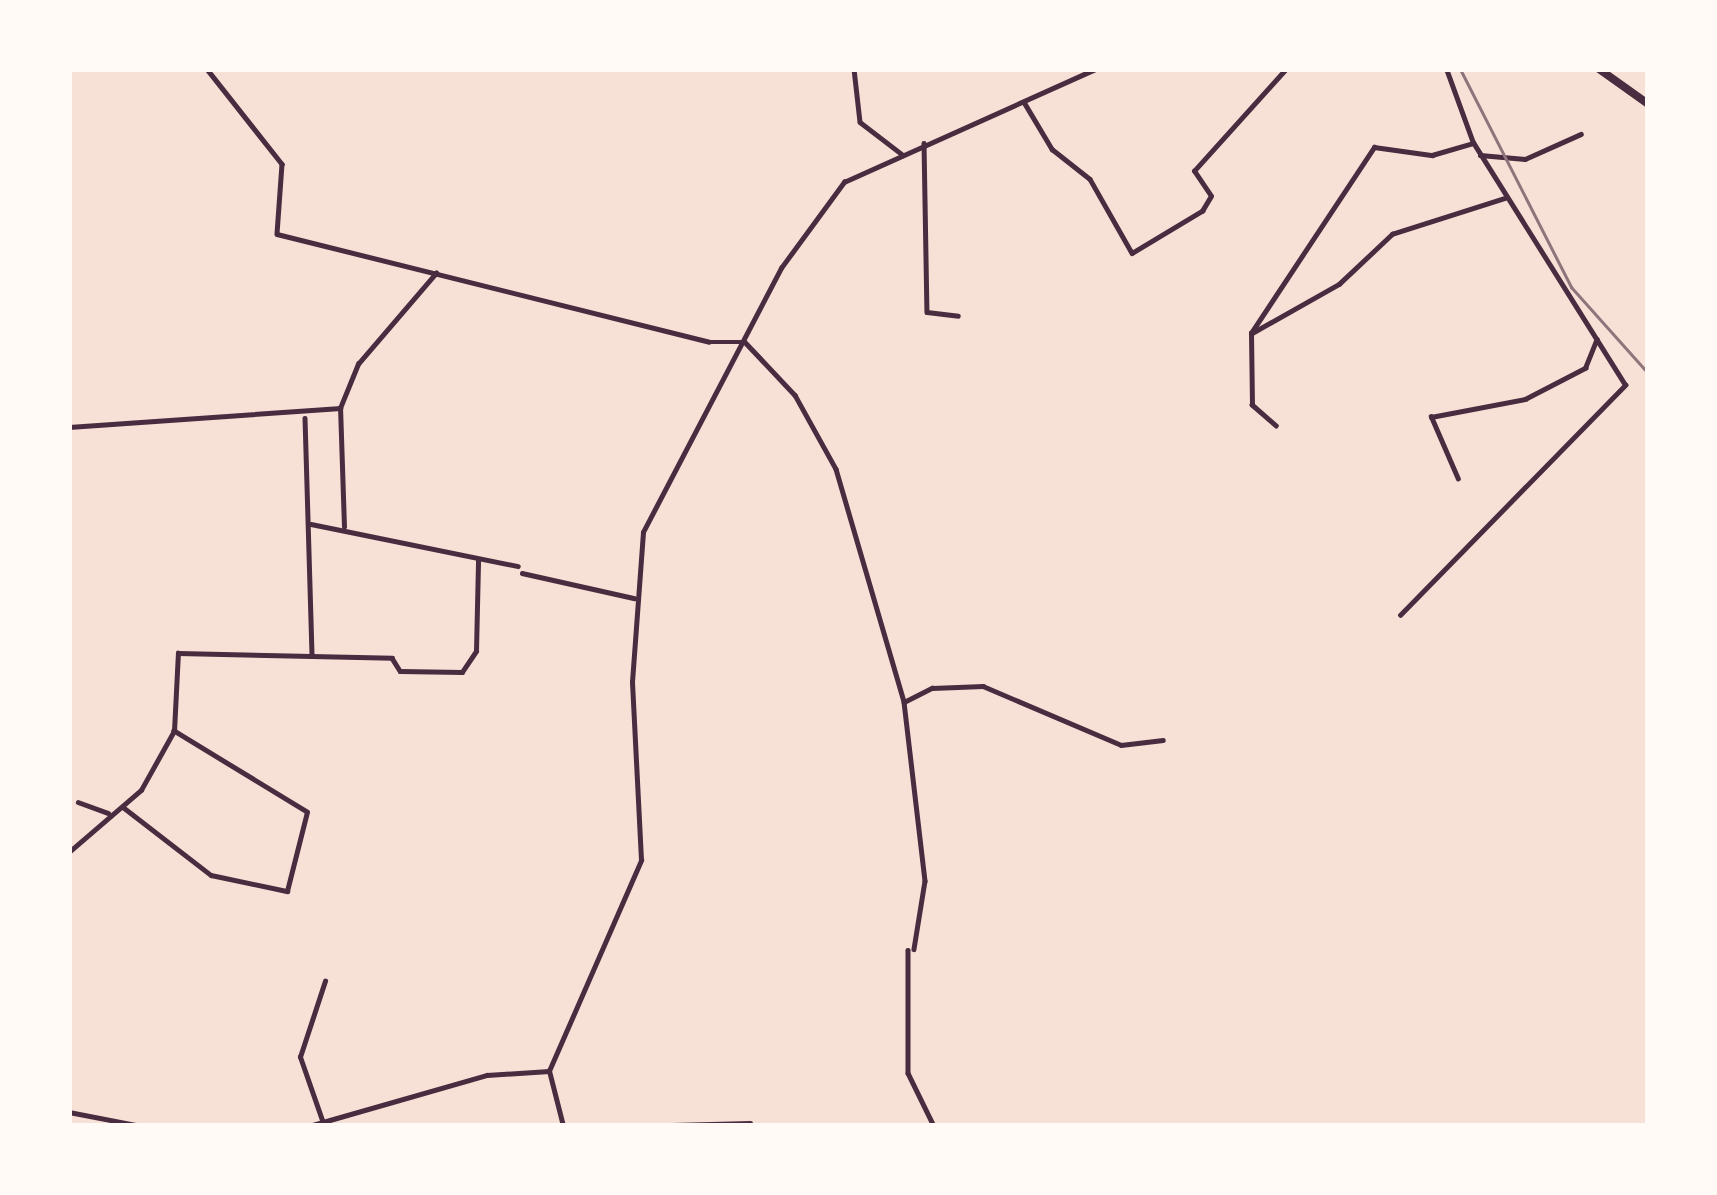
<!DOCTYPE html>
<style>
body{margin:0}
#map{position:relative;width:1717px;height:1195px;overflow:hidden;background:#f7e1d7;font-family:"Open Sans",sans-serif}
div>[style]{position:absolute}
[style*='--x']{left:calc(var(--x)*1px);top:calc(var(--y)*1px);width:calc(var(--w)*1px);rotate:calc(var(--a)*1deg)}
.minor>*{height:4.5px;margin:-2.25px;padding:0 2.25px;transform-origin:2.25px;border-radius:2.25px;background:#4a2c40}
.secondary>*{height:8px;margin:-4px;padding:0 4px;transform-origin:4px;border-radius:4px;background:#4a2c40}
.rail>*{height:3px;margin:-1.5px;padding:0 1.5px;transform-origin:1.5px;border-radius:1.5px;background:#8f747c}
span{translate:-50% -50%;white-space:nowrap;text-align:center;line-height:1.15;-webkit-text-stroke:9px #fffaf5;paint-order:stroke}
.frame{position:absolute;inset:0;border:72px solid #fffaf5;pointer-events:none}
</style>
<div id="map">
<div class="minor">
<i style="--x:207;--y:69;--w:121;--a:51.7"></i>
<i style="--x:282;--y:164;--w:70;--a:94.1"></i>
<i style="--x:277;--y:234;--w:445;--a:14"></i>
<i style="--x:709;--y:342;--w:36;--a:0"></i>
<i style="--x:745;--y:342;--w:73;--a:46.7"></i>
<i style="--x:795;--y:395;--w:85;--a:61"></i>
<i style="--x:836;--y:469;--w:243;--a:73.7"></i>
<i style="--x:904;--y:702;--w:180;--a:83.3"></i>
<i style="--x:925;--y:881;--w:69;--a:99.2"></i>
<i style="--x:854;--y:69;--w:53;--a:83.5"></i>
<i style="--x:860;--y:122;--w:54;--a:37.5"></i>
<i style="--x:1024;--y:102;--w:55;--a:59.2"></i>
<i style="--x:1052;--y:149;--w:48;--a:38.3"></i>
<i style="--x:1090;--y:179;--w:85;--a:60.4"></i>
<i style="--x:1132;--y:253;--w:82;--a:-31"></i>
<i style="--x:1202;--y:211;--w:17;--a:-59"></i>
<i style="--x:1211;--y:196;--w:30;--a:-124"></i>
<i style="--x:1194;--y:171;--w:137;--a:-48"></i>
<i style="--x:924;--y:143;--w:169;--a:89"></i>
<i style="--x:927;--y:312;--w:31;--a:7"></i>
<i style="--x:1480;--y:155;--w:45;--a:5.1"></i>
<i style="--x:1525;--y:159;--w:61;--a:-24.1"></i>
<i style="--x:1252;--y:333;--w:100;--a:-29.4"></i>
<i style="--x:1339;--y:284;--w:73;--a:-43.3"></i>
<i style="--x:1392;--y:234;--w:119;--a:-17.7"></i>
<i style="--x:305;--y:418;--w:238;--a:88.3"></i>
<i style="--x:1276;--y:426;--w:32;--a:-139"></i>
<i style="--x:1252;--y:405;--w:72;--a:-90.8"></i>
<i style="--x:1251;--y:333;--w:223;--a:-56.5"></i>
<i style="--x:1374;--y:147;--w:59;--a:7.9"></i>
<i style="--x:1432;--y:155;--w:43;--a:-16.3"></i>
<i style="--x:69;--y:427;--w:272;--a:-4"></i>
<i style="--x:1458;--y:479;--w:68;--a:-113.5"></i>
<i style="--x:1431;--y:417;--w:96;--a:-10.8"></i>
<i style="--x:1525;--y:399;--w:68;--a:-27.3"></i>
<i style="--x:1585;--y:368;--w:31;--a:-68"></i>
<i style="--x:311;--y:524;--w:211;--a:11.5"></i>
<i style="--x:344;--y:527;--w:119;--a:-91.9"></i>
<i style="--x:340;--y:408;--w:48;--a:-67.8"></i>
<i style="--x:358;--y:364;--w:120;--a:-49.4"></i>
<i style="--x:522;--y:573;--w:115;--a:12.6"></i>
<i style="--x:1400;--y:615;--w:322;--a:-45.6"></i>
<i style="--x:1625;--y:385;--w:286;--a:-122.1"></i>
<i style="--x:1473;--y:143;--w:79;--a:-110"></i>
<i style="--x:904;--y:702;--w:31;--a:-27"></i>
<i style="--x:932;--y:688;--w:51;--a:-2.2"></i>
<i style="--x:983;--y:686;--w:150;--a:23.1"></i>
<i style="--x:1121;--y:745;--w:42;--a:-6.8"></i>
<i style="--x:78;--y:802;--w:32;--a:20"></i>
<i style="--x:123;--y:807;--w:111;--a:37.7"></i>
<i style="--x:211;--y:875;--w:78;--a:11.9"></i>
<i style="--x:287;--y:891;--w:81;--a:-75.8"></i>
<i style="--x:307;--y:812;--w:156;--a:-148.7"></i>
<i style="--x:69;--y:852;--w:95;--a:-40.7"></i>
<i style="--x:141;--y:790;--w:68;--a:-60.8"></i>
<i style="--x:174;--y:731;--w:78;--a:-87.1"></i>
<i style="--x:178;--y:653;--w:214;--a:1.3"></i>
<i style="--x:392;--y:658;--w:15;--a:58"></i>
<i style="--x:400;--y:671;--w:62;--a:0.9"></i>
<i style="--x:462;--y:672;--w:25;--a:-56"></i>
<i style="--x:476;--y:651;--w:90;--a:-88.7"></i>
<i style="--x:908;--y:950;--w:123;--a:90"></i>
<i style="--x:908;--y:1073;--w:59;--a:63.9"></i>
<i style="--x:69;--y:1112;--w:74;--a:10.9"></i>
<i style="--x:309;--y:1126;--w:185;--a:-16"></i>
<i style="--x:487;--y:1075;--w:62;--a:-3.7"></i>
<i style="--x:324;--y:1126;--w:73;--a:-109.2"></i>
<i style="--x:300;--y:1057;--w:80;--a:-71.8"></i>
<i style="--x:563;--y:1126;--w:57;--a:-104.3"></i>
<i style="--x:549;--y:1071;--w:230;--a:-66.4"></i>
<i style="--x:641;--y:860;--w:178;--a:-92.9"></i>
<i style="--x:632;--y:682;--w:150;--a:-85.8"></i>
<i style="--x:643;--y:532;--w:298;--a:-62.4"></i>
<i style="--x:781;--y:268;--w:107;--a:-53.8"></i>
<i style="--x:844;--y:182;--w:276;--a:-24.2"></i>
<i style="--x:632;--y:1126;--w:118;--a:-1.5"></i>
</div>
<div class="secondary">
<i style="--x:1599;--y:69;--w:60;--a:35.5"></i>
</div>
<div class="rail">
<i style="--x:1460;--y:69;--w:245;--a:63"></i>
<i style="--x:1571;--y:287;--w:115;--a:48.2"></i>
</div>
<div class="frame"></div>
</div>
